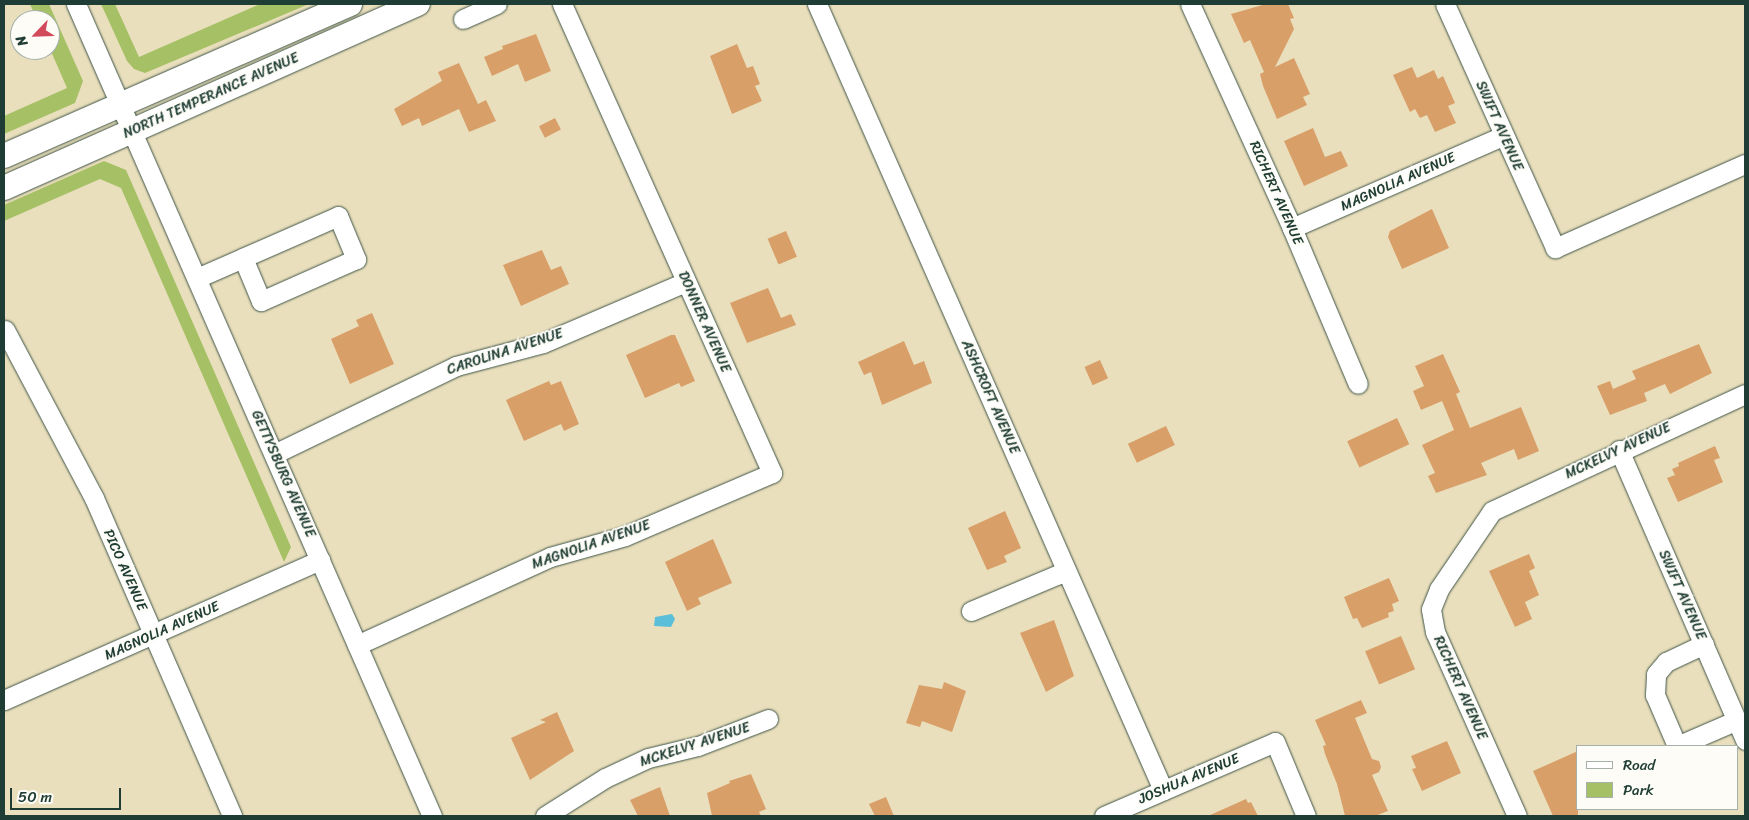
<!DOCTYPE html>
<style>
body{margin:0}
#map{position:relative;width:1749px;height:820px;overflow:hidden;background:#eadfbc;font-family:Sriracha,sans-serif}
div>[style]{position:absolute}
[style*='--x']{left:calc(var(--x)*1px);top:calc(var(--y)*1px);width:calc(var(--w)*1px);rotate:calc(var(--a)*1deg)}
.green>*{inset:0;background:#a6c066}
.water>*{inset:0;background:#5bbfd9}
.building>*{inset:0;background:#d89f69;transform-origin:0 0}
.roads{filter:drop-shadow(0 0 1px #3d5548) drop-shadow(0 0 1px #3d5548)}
.minor>*{height:19px;margin:-9.5px;padding:0 9.5px;transform-origin:9.5px;border-radius:9.5px;background:#fff}
.major>*{height:24px;margin:-12px;padding:0 12px;transform-origin:12px;border-radius:12px;background:#fff}
span{translate:-50% -50%;white-space:nowrap;text-align:center;line-height:1.15;-webkit-text-stroke:4px #fdfcf7;paint-order:stroke}
.street-label{font-size:14px;color:#1f3d34}
.frame{position:absolute;inset:0;border:5px solid #1f3d34;pointer-events:none}
.legend{position:absolute;left:1576px;top:745px;width:162px;height:65px;box-sizing:border-box;background:#fdfcf7;border:1px solid #a4b0a9;margin:0;padding:6px 9px;list-style:none;font-size:15px;color:#1f3d34}
.legend li{display:flex;align-items:center;gap:10px;height:25px}
.legend b{width:25px;border:1px solid #a4b0a9}
.north{position:absolute;left:10px;top:10px;width:50px;height:50px;box-sizing:border-box;background:#fdfcf7;border:1px solid #a4b0a9;border-radius:50%;rotate:246deg;font-size:14px;font-weight:700;line-height:20px;text-align:center;color:#1f3d34}
.north::after{content:'';display:block;margin:auto;width:18px;height:22px;background:#d1495b;clip-path:polygon(50% 0,100% 100%,50% 72%,0 100%)}
.scale{position:absolute;left:10px;top:788px;width:111px;height:22px;box-sizing:border-box;border:2px solid #1f3d34;border-top:0;padding-left:6px;font-size:15px;line-height:18px;white-space:nowrap;color:#1f3d34;-webkit-text-stroke:4px #fdfcf7;paint-order:stroke}
</style>
<div id="map">
<div class="green">
<i style="clip-path:polygon(30px 4px,49px 4px,83px 81px,75px 103px,4px 134px,4px 116px,67px 88px,50px 49px,50px 20px,37px 20px)"></i>
<i style="clip-path:polygon(101px 4px,115px 4px,139px 57px,260px 4px,309px 4px,145px 73px,134px 69px,127px 61px)"></i>
<i style="clip-path:polygon(104px 161px,126px 170px,291px 547px,284px 562px,121px 188px,100px 179px,4px 221px,4px 205px)"></i>
</div>
<div class="water">
<i style="clip-path:polygon(672px 614px,675px 619px,671px 627px,654px 626px,655px 617px)"></i>
</div>
<div class="building">
<i style="clip-path:polygon(1266px 4px,1288px 4px,1294px 18px,1290px 19px,1294px 29px,1275px 67px,1294px 58px,1310px 94px,1303px 97px,1307px 105px,1277px 119px,1263px 86px,1260px 74px,1264px 72px,1250px 40px,1244px 43px,1231px 14px)"></i>
<i style="clip-path:polygon(536px 34px,551px 71px,525px 82px,518px 64px,492px 76px,484px 57px,503px 49px,502px 46px)"></i>
<i style="clip-path:polygon(737px 44px,747px 68px,753px 66px,760px 84px,755px 86px,762px 101px,732px 114px,710px 56px)"></i>
<i style="clip-path:polygon(459px 63px,478px 104px,486px 100px,496px 121px,469px 132px,459px 109px,422px 126px,419px 118px,402px 126px,394px 109px,442px 81px,438px 72px)"></i>
<i style="clip-path:polygon(1412px 67px,1417px 78px,1434px 70px,1438px 79px,1443px 76px,1455px 103px,1448px 106px,1456px 123px,1435px 132px,1427px 115px,1420px 118px,1415px 109px,1410px 112px,1393px 75px)"></i>
<i style="left:555px;top:118px;width:13px;height:18px;rotate:63deg"></i>
<i style="clip-path:polygon(1313px 128px,1325px 157px,1341px 151px,1348px 166px,1304px 186px,1284px 141px)"></i>
<i style="clip-path:polygon(1432px 209px,1449px 248px,1402px 269px,1388px 237px,1390px 231px)"></i>
<i style="left:786px;top:231px;width:28px;height:20px;rotate:67deg"></i>
<i style="clip-path:polygon(542px 250px,551px 270px,561px 266px,569px 284px,521px 306px,503px 265px)"></i>
<i style="clip-path:polygon(768px 288px,781px 318px,791px 314px,796px 325px,747px 343px,730px 303px)"></i>
<i style="clip-path:polygon(372px 313px,394px 364px,350px 384px,331px 339px,359px 326px,356px 320px)"></i>
<i style="clip-path:polygon(671px 335px,675px 335px,695px 381px,681px 387px,679px 383px,645px 398px,626px 355px)"></i>
<i style="clip-path:polygon(904px 341px,914px 365px,924px 361px,932px 383px,882px 405px,871px 372px,864px 375px,858px 362px)"></i>
<i style="clip-path:polygon(1699px 344px,1712px 373px,1670px 394px,1665px 384px,1644px 393px,1647px 401px,1610px 415px,1597px 386px,1610px 381px,1613px 389px,1636px 379px,1632px 371px)"></i>
<i style="clip-path:polygon(1443px 354px,1460px 392px,1456px 394px,1470px 428px,1521px 407px,1539px 451px,1518px 460px,1514px 449px,1481px 463px,1487px 475px,1436px 493px,1428px 476px,1435px 473px,1422px 445px,1454px 430px,1442px 401px,1421px 410px,1413px 391px,1424px 386px,1415px 366px)"></i>
<i style="left:1100px;top:360px;width:20px;height:17px;rotate:66deg"></i>
<i style="clip-path:polygon(549px 381px,551px 385px,561px 381px,579px 424px,564px 431px,561px 424px,524px 441px,506px 400px)"></i>
<i style="left:1397px;top:418px;width:29px;height:55px;rotate:65deg"></i>
<i style="left:1166px;top:426px;width:21px;height:42px;rotate:65deg"></i>
<i style="clip-path:polygon(1715px 446px,1720px 458px,1714px 460px,1723px 482px,1678px 502px,1667px 478px,1675px 475px,1672px 469px,1679px 466px,1678px 463px)"></i>
<i style="clip-path:polygon(1005px 511px,1021px 548px,1004px 556px,1007px 562px,987px 570px,968px 528px)"></i>
<i style="clip-path:polygon(713px 539px,732px 583px,698px 598px,701px 604px,687px 611px,665px 562px)"></i>
<i style="clip-path:polygon(1529px 554px,1535px 568px,1529px 571px,1539px 595px,1525px 602px,1532px 619px,1515px 627px,1489px 571px)"></i>
<i style="clip-path:polygon(1389px 578px,1399px 601px,1392px 604px,1394px 611px,1388px 613px,1389px 617px,1362px 628px,1357px 618px,1353px 619px,1344px 597px)"></i>
<i style="clip-path:polygon(1054px 620px,1074px 676px,1046px 692px,1020px 633px)"></i>
<i style="left:1401px;top:636px;width:36px;height:39px;rotate:67deg"></i>
<i style="clip-path:polygon(944px 682px,966px 691px,952px 732px,922px 721px,920px 727px,906px 723px,919px 685px,942px 689px)"></i>
<i style="clip-path:polygon(1361px 700px,1367px 713px,1355px 718px,1372px 759px,1379px 761px,1381px 767px,1379px 772px,1372px 775px,1388px 811px,1375px 816px,1345px 816px,1337px 784px,1325px 754px,1323px 746px,1326px 745px,1315px 720px)"></i>
<i style="clip-path:polygon(557px 712px,574px 751px,530px 780px,511px 738px,546px 722px,540px 720px)"></i>
<i style="clip-path:polygon(1447px 741px,1461px 773px,1422px 791px,1412px 769px,1416px 768px,1411px 756px)"></i>
<i style="clip-path:polygon(1578px 751px,1578px 816px,1553px 816px,1533px 771px)"></i>
<i style="clip-path:polygon(751px 774px,766px 809px,759px 812px,761px 816px,712px 816px,707px 793px,730px 783px,729px 781px)"></i>
<i style="clip-path:polygon(660px 787px,670px 816px,638px 816px,630px 800px)"></i>
<i style="clip-path:polygon(886px 797px,894px 816px,875px 816px,869px 804px)"></i>
<i style="clip-path:polygon(1246px 799px,1248px 803px,1251px 802px,1258px 816px,1208px 816px)"></i>
</div>
<div class="roads">
<div class="minor">
<i style="--x:76;--y:4;--w:887;--a:66.33"></i>
<i style="--x:817;--y:4;--w:859;--a:66.24"></i>
<i style="--x:1190;--y:4;--w:246;--a:65.5"></i>
<i style="--x:1292;--y:228;--w:169;--a:67.1"></i>
<i style="--x:1445;--y:4;--w:268;--a:65.7"></i>
<i style="--x:1555;--y:248;--w:208;--a:-23.9"></i>
<i style="--x:463;--y:19;--w:37;--a:-24"></i>
<i style="--x:1292;--y:228;--w:230;--a:-23.6"></i>
<i style="--x:197;--y:278;--w:154;--a:-23.7"></i>
<i style="--x:338;--y:216;--w:47;--a:67.3"></i>
<i style="--x:356;--y:259;--w:104;--a:156.1"></i>
<i style="--x:261;--y:301;--w:47;--a:-112.7"></i>
<i style="--x:5;--y:330;--w:190;--a:62.1"></i>
<i style="--x:94;--y:498;--w:347;--a:66.5"></i>
<i style="--x:1619;--y:450;--w:316;--a:66.5"></i>
<i style="--x:274;--y:454;--w:202;--a:-25.8"></i>
<i style="--x:456;--y:366;--w:90;--a:-14.8"></i>
<i style="--x:543;--y:343;--w:155;--a:-23.2"></i>
<i style="--x:971;--y:611;--w:103;--a:-22.8"></i>
<i style="--x:357;--y:645;--w:212;--a:-24.5"></i>
<i style="--x:550;--y:557;--w:78;--a:-15.6"></i>
<i style="--x:625;--y:536;--w:160;--a:-23.2"></i>
<i style="--x:772;--y:473;--w:514;--a:-114.12"></i>
<i style="--x:4;--y:700;--w:346;--a:-23.9"></i>
<i style="--x:1677;--y:746;--w:56;--a:-113.3"></i>
<i style="--x:1655;--y:695;--w:21;--a:-87"></i>
<i style="--x:1656;--y:674;--w:16;--a:-50"></i>
<i style="--x:1666;--y:662;--w:42;--a:-25.3"></i>
<i style="--x:1677;--y:746;--w:65;--a:-23.4"></i>
<i style="--x:545;--y:816;--w:71;--a:-32.3"></i>
<i style="--x:605;--y:778;--w:47;--a:-24.9"></i>
<i style="--x:648;--y:758;--w:51;--a:-13.5"></i>
<i style="--x:698;--y:746;--w:75;--a:-21.1"></i>
<i style="--x:1104;--y:816;--w:186;--a:-23.4"></i>
<i style="--x:1275;--y:742;--w:80;--a:67.3"></i>
<i style="--x:1517;--y:816;--w:201;--a:-114"></i>
<i style="--x:1435;--y:632;--w:23;--a:-100"></i>
<i style="--x:1431;--y:609;--w:22;--a:-68"></i>
<i style="--x:1439;--y:589;--w:94;--a:-55.8"></i>
<i style="--x:1492;--y:511;--w:279;--a:-24.8"></i>
</div>
<div class="major">
<i style="--x:4;--y:156;--w:378;--a:-23.7"></i>
<i style="--x:4;--y:188;--w:453;--a:-24"></i>
</div>
</div>
<div class="street-label">
<span style="left:211px;top:96px;rotate:-24deg">NORTH TEMPERANCE AVENUE</span>
<span style="left:1499px;top:126px;rotate:66deg">SWIFT AVENUE</span>
<span style="left:1398px;top:182px;rotate:-24deg">MAGNOLIA AVENUE</span>
<span style="left:1276px;top:193px;rotate:66deg">RICHERT AVENUE</span>
<span style="left:704px;top:322px;rotate:66deg">DONNER AVENUE</span>
<span style="left:505px;top:352px;rotate:-18deg">CAROLINA AVENUE</span>
<span style="left:990px;top:397px;rotate:66deg">ASHCROFT AVENUE</span>
<span style="left:1618px;top:451px;rotate:-25deg">MCKELVY AVENUE</span>
<span style="left:283px;top:474px;rotate:66deg">GETTYSBURG AVENUE</span>
<span style="left:591px;top:545px;rotate:-19deg">MAGNOLIA AVENUE</span>
<span style="left:125px;top:570px;rotate:66deg">PICO AVENUE</span>
<span style="left:1682px;top:595px;rotate:66deg">SWIFT AVENUE</span>
<span style="left:162px;top:631px;rotate:-24deg">MAGNOLIA AVENUE</span>
<span style="left:1460px;top:688px;rotate:66deg">RICHERT AVENUE</span>
<span style="left:695px;top:745px;rotate:-18deg">MCKELVY AVENUE</span>
<span style="left:1189px;top:779px;rotate:-23deg">JOSHUA AVENUE</span>
</div>
<div class="frame"></div>
<ul class="legend">
<li><b style="height:6px;background:#fff"></b>Road</li>
<li><b style="height:14px;background:#a6c066"></b>Park</li>
</ul>
<div class="north">N</div>
<div class="scale">50 m</div>
</div>
